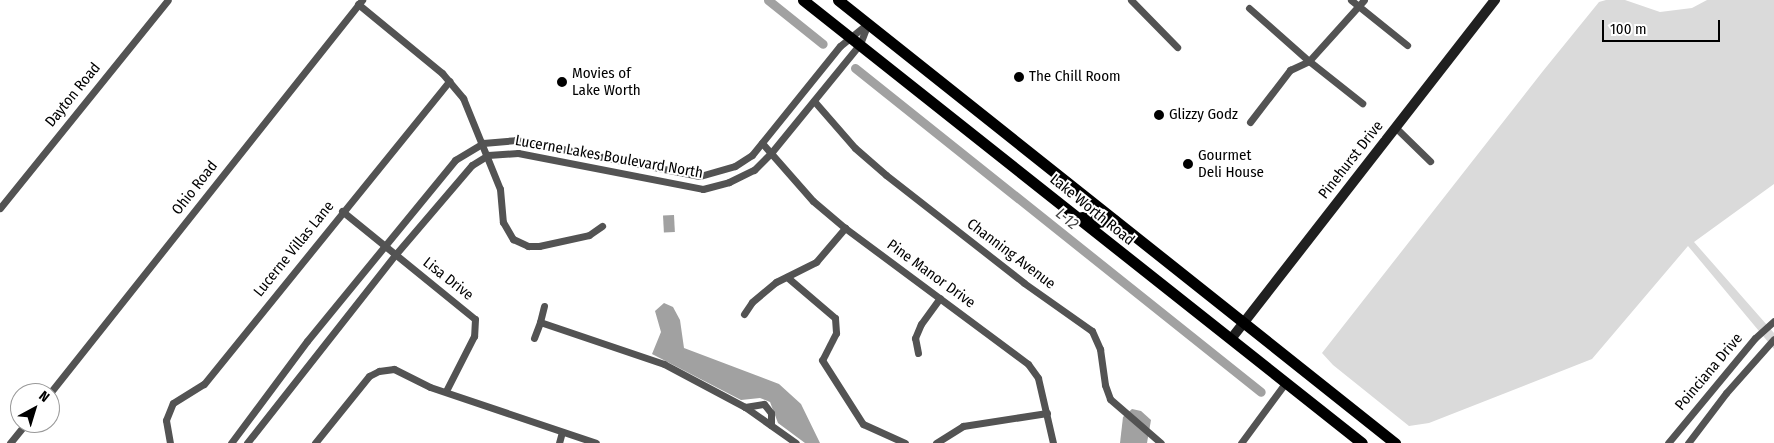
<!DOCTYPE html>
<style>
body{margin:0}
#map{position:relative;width:1774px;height:443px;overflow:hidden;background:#fff;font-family:"Fira Sans Condensed",sans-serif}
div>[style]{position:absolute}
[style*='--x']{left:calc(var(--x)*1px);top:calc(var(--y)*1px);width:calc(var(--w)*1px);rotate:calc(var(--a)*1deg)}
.green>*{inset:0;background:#dadada}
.water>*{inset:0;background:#a1a1a1;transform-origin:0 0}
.canal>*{height:9px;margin:-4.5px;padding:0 4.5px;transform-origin:4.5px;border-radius:4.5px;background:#a1a1a1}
.street>*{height:7px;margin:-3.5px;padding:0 3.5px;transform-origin:3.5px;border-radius:3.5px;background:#535353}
.secondary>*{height:10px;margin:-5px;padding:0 5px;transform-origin:5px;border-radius:5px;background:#202020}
.primary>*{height:11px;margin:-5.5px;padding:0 5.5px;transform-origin:5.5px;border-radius:5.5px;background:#000}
.dots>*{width:14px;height:14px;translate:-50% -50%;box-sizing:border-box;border:2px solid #fff;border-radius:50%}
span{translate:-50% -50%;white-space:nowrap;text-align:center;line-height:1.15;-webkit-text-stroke:4px #fff;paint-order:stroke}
.poi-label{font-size:15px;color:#000}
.left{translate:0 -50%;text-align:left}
.street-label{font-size:15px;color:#000}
.water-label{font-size:16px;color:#424242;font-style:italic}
.north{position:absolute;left:10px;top:383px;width:50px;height:50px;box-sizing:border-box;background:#fff;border:1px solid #999;border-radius:50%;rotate:39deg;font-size:14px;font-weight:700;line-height:20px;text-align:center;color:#000}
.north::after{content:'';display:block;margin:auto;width:18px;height:22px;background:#000;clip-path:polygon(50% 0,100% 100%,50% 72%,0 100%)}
.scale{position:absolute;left:1602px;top:20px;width:118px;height:22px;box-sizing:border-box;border:2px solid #000;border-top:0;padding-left:6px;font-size:15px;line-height:18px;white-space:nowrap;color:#000;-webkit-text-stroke:4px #fff;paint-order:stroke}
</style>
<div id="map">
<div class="green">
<i style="clip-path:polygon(1606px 0,1625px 0,1660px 12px,1692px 8px,1707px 0,1774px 0,1774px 184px,1694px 242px,1774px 333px,1774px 349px,1688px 246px,1592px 359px,1429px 423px,1409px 426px,1333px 365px,1322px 353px,1543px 71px,1599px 2px)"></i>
</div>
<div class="water">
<i style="left:674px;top:215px;width:17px;height:11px;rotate:87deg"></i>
<i style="clip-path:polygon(664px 303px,673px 307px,680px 320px,684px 348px,779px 384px,801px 404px,820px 443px,805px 443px,778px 423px,770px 402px,760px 398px,741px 400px,652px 354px,661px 332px,655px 311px)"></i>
<i style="clip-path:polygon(1132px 409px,1141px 411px,1151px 420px,1147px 443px,1120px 443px,1123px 417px)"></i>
</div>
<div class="canal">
<i style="--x:768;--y:0;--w:70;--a:38.7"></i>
<i style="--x:855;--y:68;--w:519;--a:38.59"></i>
</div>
<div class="street">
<i style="--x:1131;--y:0;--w:66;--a:45.6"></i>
<i style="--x:1351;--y:0;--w:72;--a:38.8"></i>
<i style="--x:358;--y:4;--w:109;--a:39.4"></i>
<i style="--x:442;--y:73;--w:33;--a:50"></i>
<i style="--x:463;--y:98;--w:98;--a:67.9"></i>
<i style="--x:500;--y:189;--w:33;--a:85"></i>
<i style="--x:503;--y:222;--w:20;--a:60"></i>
<i style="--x:513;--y:239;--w:17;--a:25"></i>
<i style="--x:528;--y:246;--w:11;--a:0"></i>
<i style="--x:539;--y:246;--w:51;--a:-12.4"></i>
<i style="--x:589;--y:235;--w:16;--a:-35"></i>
<i style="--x:1249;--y:8;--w:80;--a:41.5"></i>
<i style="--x:1309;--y:61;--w:68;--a:38.4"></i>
<i style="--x:814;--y:101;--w:62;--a:48.9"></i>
<i style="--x:855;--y:148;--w:41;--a:41.1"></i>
<i style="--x:886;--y:175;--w:175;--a:38"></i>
<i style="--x:1024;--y:283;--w:83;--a:35.2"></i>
<i style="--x:1092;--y:331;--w:20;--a:66"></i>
<i style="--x:1100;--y:349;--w:36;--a:82"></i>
<i style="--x:1105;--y:385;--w:15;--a:70"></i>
<i style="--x:1110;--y:399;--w:67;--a:40.8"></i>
<i style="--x:1250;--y:122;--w:66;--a:-52.4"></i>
<i style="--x:1290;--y:70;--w:21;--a:-25"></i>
<i style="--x:1309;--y:61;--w:82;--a:-48"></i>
<i style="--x:1395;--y:127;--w:49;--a:44.2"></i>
<i style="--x:762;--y:143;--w:77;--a:48.7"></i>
<i style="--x:813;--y:201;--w:42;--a:40.2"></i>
<i style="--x:845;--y:228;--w:228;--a:36.6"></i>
<i style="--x:1028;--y:364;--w:17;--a:54"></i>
<i style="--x:1038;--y:378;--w:67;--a:77"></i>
<i style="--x:0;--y:208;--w:267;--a:-51.1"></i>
<i style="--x:342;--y:211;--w:171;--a:39.1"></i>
<i style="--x:475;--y:319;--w:17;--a:93"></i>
<i style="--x:474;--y:336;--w:62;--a:117"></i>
<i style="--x:787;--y:277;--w:63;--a:40.5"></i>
<i style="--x:835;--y:318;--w:15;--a:86"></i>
<i style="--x:836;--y:333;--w:30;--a:117"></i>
<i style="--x:822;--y:360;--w:76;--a:57.4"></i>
<i style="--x:863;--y:424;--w:46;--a:24.3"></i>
<i style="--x:544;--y:306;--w:16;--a:104"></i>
<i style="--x:540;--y:322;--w:131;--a:18.7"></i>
<i style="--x:664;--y:364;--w:92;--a:28"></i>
<i style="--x:745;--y:407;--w:62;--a:35.2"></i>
<i style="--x:744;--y:314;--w:14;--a:-56"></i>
<i style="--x:752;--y:302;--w:31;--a:-40"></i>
<i style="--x:776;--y:282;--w:45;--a:-26.6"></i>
<i style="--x:816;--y:262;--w:45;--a:-49.5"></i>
<i style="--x:534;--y:338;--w:17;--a:-69"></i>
<i style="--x:918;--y:353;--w:15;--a:-101"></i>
<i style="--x:915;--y:338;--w:15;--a:-67"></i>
<i style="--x:921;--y:324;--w:32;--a:-54"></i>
<i style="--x:50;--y:393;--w:502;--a:-51.55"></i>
<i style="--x:745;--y:407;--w:19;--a:-9"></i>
<i style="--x:764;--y:404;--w:11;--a:52"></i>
<i style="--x:771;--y:413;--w:12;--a:90"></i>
<i style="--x:10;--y:443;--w:26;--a:-51"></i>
<i style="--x:170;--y:443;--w:23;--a:-100"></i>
<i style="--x:166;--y:420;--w:18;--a:-68"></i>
<i style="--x:173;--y:403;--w:36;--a:-32"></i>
<i style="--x:204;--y:384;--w:390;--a:-51"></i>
<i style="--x:231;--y:443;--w:127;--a:-53.3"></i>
<i style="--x:307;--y:341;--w:234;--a:-50.7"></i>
<i style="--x:455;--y:160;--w:33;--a:-31"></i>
<i style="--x:483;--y:143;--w:33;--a:-5"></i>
<i style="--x:516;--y:140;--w:187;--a:11.1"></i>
<i style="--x:700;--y:176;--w:36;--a:-16"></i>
<i style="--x:735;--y:166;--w:20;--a:-33"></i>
<i style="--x:752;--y:155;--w:140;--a:-51.1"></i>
<i style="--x:840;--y:46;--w:36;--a:-39"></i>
<i style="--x:247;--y:443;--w:239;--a:-51.8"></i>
<i style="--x:395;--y:255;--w:118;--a:-49.5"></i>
<i style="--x:472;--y:165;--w:19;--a:-32"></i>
<i style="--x:488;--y:155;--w:30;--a:-4"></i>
<i style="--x:518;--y:153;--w:188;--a:11"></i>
<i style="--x:703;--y:189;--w:27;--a:-15"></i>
<i style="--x:729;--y:182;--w:28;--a:-26"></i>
<i style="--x:754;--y:170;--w:24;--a:-45"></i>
<i style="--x:771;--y:153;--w:141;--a:-50.8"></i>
<i style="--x:860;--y:44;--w:22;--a:-69"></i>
<i style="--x:315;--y:443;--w:86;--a:-51.1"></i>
<i style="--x:369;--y:376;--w:11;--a:-27"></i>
<i style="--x:379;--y:371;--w:15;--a:-8"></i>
<i style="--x:394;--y:369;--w:40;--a:26.6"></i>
<i style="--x:430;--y:387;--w:175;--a:18.6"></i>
<i style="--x:559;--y:443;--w:11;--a:-75"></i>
<i style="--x:936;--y:443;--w:32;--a:-32"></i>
<i style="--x:963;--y:426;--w:85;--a:-8.8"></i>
<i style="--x:1241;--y:443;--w:76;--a:-53.6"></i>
<i style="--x:1668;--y:443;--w:136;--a:-50.4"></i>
<i style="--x:1755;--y:338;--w:25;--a:-42"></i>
<i style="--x:1688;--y:443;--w:63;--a:-52.8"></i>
<i style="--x:1726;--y:393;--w:72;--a:-48.4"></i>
</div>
<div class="secondary">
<i style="--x:1231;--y:339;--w:430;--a:-52.1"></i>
</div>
<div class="primary">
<i style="--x:803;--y:0;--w:713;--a:38.4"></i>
<i style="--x:838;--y:0;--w:712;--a:38.5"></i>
<i style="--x:1082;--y:217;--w:16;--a:18"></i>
<i style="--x:1097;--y:222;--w:17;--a:-7"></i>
</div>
<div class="dots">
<i style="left:1019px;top:77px;background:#000"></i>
<i style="left:562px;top:82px;background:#000"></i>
<i style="left:1159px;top:115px;background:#000"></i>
<i style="left:1188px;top:164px;background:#000"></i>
</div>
<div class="poi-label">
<span class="left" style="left:572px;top:82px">Movies of<br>Lake Worth</span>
<span class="left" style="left:1029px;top:77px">The Chill Room</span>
<span class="left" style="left:1169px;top:115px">Glizzy Godz</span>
<span class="left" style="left:1198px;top:164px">Gourmet<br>Deli House</span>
</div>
<div class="street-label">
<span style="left:73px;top:95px;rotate:-51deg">Dayton Road</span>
<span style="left:609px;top:157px;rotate:10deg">Lucerne Lakes Boulevard North</span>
<span style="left:1351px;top:160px;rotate:-52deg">Pinehurst Drive</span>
<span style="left:195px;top:188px;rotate:-52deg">Ohio Road</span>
<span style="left:1092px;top:210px;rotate:39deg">Lake Worth Road</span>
<span style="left:294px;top:249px;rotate:-51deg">Lucerne Villas Lane</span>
<span style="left:1011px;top:254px;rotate:37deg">Channing Avenue</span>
<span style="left:931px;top:274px;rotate:36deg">Pine Manor Drive</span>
<span style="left:448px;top:279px;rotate:38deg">Lisa Drive</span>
<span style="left:1709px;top:372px;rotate:-50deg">Poinciana Drive</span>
</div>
<div class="water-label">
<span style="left:1067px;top:219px;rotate:39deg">L-12</span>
</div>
<div class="north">N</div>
<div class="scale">100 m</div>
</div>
